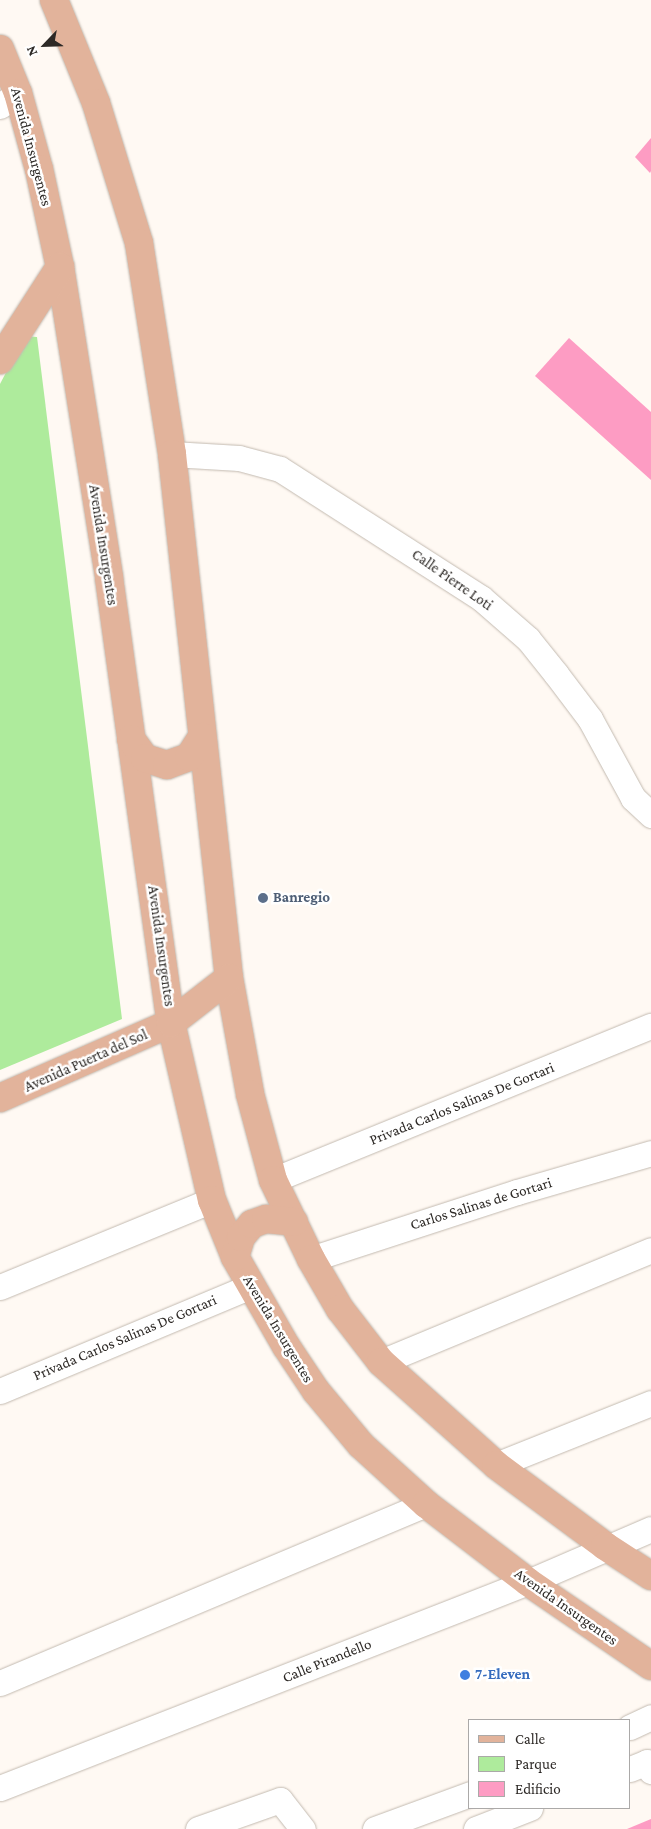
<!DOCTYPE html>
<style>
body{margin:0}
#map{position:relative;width:651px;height:1829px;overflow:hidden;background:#fff9f3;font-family:"Crimson Pro",serif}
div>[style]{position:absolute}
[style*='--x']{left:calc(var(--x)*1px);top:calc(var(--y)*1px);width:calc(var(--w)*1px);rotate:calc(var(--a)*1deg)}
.green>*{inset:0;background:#aeeb9c}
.building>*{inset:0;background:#fd9cc3}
.roads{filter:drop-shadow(0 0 1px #c3bab0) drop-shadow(0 0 1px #c3bab0)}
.minor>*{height:25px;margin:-12.5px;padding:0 12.5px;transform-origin:12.5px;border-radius:12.5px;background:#fff}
.major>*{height:28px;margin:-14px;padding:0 14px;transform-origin:14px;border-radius:14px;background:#e2b39b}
.dots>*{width:14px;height:14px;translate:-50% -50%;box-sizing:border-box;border:2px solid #fff;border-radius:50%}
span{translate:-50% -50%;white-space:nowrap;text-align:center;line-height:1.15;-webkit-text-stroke:5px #fff;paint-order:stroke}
.street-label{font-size:15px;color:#2d2926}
.service-label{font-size:15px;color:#4e5e75;font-weight:700}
.left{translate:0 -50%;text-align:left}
.shop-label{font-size:15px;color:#366cbe;font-weight:700}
.legend{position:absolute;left:468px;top:1719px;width:162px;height:90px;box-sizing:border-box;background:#fff;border:1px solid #aba9a8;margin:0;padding:6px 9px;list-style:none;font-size:15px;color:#2d2926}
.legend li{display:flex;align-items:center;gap:10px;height:25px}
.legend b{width:25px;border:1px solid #aba9a8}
.north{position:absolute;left:20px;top:20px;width:50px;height:50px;-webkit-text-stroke:4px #fff;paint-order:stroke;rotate:246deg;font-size:14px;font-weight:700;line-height:20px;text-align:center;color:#2d2926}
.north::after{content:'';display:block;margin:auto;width:18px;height:22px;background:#2d2926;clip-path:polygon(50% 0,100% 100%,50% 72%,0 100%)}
</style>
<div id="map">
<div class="green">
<i style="clip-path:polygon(25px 336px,37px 337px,122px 1019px,0 1070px,0 384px)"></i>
</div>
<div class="building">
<i style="clip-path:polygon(651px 138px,651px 171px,650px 173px,635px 157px)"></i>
<i style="clip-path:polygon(569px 338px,651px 412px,651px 480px,535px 376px)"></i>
<i style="clip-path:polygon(651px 1819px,651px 1829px,627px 1829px)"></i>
</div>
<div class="roads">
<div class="minor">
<i style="--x:0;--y:106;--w:22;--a:-36"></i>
<i style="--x:172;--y:454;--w:67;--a:3.4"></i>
<i style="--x:239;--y:458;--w:42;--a:15"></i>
<i style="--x:280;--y:469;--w:239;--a:32.7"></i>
<i style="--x:481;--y:598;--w:62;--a:41.1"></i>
<i style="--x:528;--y:639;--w:45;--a:51.3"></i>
<i style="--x:556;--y:674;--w:56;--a:52.9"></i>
<i style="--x:590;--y:719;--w:90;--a:61.4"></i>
<i style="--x:633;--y:798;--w:25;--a:43"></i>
<i style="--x:273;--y:1180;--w:408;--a:-22.2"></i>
<i style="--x:311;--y:1259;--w:217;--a:-18"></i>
<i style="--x:517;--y:1192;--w:140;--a:-16.2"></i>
<i style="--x:0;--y:1287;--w:229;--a:-22.3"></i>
<i style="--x:381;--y:1362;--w:292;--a:-22.5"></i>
<i style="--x:0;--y:1391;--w:272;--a:-22.7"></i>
<i style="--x:496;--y:1465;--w:167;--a:-21.8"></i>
<i style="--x:0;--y:1683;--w:462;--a:-22.8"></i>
<i style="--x:630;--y:1727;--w:23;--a:-25"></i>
<i style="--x:630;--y:1769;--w:18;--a:-22"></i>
<i style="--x:647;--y:1762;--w:10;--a:66"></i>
<i style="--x:0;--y:1788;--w:567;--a:-21.31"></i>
<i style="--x:528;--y:1582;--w:134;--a:-23.3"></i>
<i style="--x:198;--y:1829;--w:87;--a:-19.5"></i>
<i style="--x:280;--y:1800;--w:37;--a:52"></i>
<i style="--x:375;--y:1829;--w:101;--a:-20.2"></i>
<i style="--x:476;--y:1829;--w:58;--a:-21.3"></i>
</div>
<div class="major">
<i style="--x:54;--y:0;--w:111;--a:67.8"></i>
<i style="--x:96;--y:103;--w:146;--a:72.9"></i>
<i style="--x:139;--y:243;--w:214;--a:81.1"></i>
<i style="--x:172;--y:454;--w:527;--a:83.79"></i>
<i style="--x:229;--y:978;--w:118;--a:79.7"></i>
<i style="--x:250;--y:1094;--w:89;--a:75"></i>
<i style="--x:273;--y:1180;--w:88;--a:64.3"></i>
<i style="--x:311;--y:1259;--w:58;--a:59.9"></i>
<i style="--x:340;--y:1309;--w:67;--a:52.3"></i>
<i style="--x:381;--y:1362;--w:154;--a:41.8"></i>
<i style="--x:496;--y:1465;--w:136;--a:36.6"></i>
<i style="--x:605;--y:1546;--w:55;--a:33.1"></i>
<i style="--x:0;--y:49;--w:48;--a:67.8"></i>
<i style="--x:18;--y:93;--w:79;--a:74.6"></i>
<i style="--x:39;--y:169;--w:100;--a:77.9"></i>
<i style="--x:60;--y:267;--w:315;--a:81"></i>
<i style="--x:109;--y:578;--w:449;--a:82.1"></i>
<i style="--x:171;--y:1023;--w:182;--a:77"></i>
<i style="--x:212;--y:1200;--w:61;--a:68"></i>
<i style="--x:235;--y:1257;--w:103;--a:60.2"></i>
<i style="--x:286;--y:1346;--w:54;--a:56.3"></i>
<i style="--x:316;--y:1391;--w:70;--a:50.2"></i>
<i style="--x:361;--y:1445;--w:88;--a:42.2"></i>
<i style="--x:426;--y:1504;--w:128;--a:37.4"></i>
<i style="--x:528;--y:1582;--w:149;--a:34.3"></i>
<i style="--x:0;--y:360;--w:111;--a:-57.2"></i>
<i style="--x:131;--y:739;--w:24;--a:54"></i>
<i style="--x:145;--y:758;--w:23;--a:18"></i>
<i style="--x:167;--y:765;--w:23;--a:-20"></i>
<i style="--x:189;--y:757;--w:24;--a:-57"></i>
<i style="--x:0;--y:1098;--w:187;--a:-23.7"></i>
<i style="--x:171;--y:1023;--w:73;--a:-37.8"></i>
<i style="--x:235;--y:1257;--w:21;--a:-73"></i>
<i style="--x:241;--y:1237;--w:17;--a:-50"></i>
<i style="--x:252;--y:1224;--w:15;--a:-20"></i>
<i style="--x:266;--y:1219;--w:28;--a:6"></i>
</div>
</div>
<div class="dots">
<i style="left:263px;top:898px;background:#5c6f8a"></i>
<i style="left:465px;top:1675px;background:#3f7fe0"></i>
</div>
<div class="street-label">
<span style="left:31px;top:147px;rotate:75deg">Avenida Insurgentes</span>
<span style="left:103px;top:545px;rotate:81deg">Avenida Insurgentes</span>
<span style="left:452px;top:580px;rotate:35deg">Calle Pierre Loti</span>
<span style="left:161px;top:946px;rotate:82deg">Avenida Insurgentes</span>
<span style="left:86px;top:1061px;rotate:-24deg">Avenida Puerta del Sol</span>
<span style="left:462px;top:1104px;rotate:-22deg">Privada Carlos Salinas De Gortari</span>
<span style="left:481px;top:1204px;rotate:-17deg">Carlos Salinas de Gortari</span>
<span style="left:278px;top:1329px;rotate:59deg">Avenida Insurgentes</span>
<span style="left:125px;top:1338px;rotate:-23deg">Privada Carlos Salinas De Gortari</span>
<span style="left:566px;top:1607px;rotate:35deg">Avenida Insurgentes</span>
<span style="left:327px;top:1661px;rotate:-22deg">Calle Pirandello</span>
</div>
<div class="service-label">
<span class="left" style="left:273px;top:898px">Banregio</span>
</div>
<div class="shop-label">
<span class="left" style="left:475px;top:1675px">7-Eleven</span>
</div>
<ul class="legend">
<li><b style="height:6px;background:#e2b39b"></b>Calle</li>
<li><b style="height:14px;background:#aeeb9c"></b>Parque</li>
<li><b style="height:14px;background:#fd9cc3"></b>Edificio</li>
</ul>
<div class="north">N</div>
</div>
